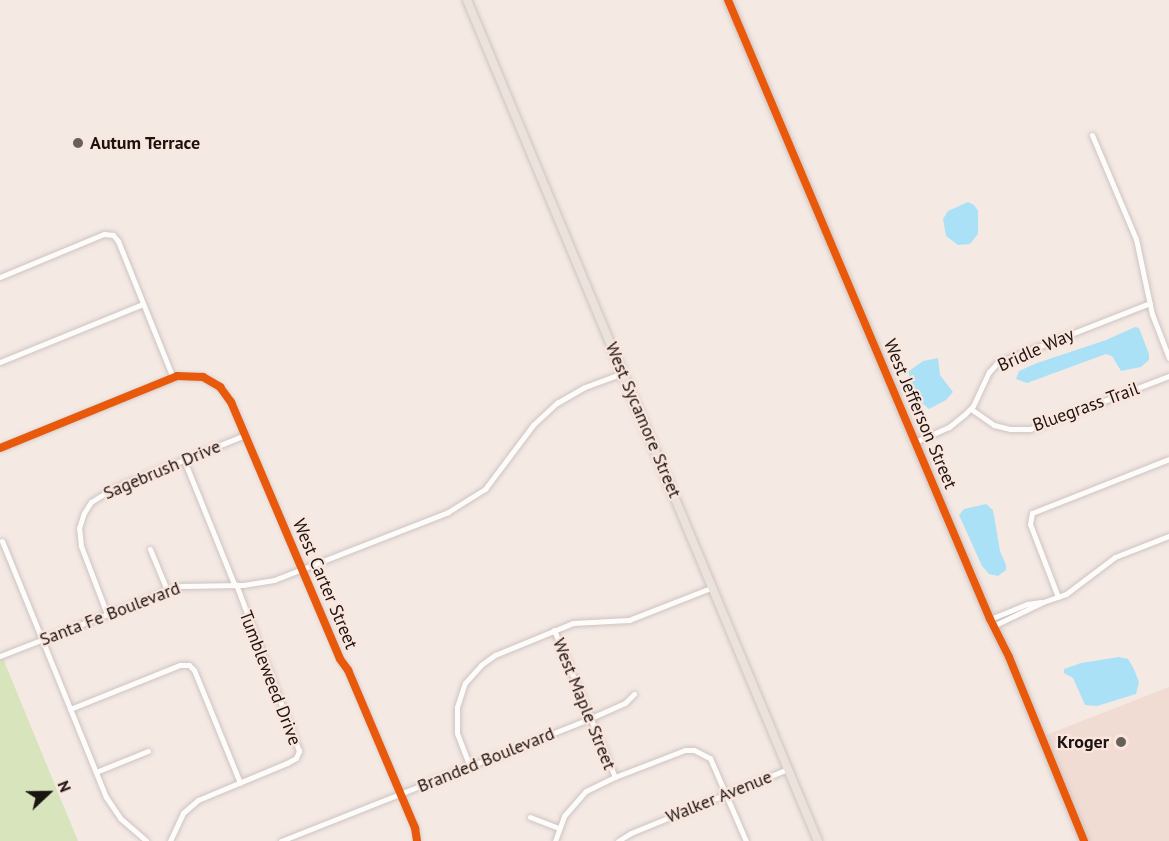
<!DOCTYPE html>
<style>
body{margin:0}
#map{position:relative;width:1169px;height:841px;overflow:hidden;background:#f5e9e4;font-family:"PT Sans",sans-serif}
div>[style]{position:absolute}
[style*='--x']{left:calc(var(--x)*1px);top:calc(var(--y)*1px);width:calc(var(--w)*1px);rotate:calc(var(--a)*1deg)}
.built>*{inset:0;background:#f1dcd4}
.green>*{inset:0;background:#d8e5bc}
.water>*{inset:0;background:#abe1f6}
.roads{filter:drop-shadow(0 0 2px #cdc4c1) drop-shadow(0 0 2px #cdc4c1)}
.street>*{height:5px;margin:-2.5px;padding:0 2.5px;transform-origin:2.5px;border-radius:2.5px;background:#fefcfb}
.secondary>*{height:8px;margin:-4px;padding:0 4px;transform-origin:4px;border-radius:4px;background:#fefcfb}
.primary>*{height:8px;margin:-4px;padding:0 4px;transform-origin:4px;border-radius:4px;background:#ebe2dc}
.cycleway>*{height:8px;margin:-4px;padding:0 4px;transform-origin:4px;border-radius:4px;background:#e8590c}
.dots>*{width:16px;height:16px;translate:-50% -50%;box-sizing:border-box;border:3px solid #fbe6de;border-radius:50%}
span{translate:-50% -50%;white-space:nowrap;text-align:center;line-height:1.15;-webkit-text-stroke:4.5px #fbe6de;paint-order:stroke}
.poi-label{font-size:18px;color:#1b1411;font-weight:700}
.left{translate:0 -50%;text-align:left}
.right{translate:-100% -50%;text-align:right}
.street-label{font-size:18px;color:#1b1411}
.north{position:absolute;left:18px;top:763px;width:60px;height:60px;-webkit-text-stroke:4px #fbe6de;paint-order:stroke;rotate:68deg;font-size:16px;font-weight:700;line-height:24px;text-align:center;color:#1b1411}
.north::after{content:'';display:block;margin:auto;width:21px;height:27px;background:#1b1411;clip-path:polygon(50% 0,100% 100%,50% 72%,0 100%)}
</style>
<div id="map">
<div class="built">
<i style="clip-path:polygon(1169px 687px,1169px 841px,1084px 841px,1041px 737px)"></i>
</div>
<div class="green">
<i style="clip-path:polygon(0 656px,2px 656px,78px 841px,0 841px)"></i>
</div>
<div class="water">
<i style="clip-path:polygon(968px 202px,974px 205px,978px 211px,978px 234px,970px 244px,958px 245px,946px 236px,943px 219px,948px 211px)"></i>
<i style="clip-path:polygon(1135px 327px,1139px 328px,1149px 354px,1149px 360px,1141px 367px,1121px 371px,1112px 356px,1106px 354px,1027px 383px,1016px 379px,1019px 371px,1037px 363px,1106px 340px)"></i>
<i style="clip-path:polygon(938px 358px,940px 375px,953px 392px,946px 400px,929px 409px,921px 402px,909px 379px,909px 371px,923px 361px)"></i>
<i style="clip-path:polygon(986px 504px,993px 510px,1000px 551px,1006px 565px,1006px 570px,998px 576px,989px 574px,982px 566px,959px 515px,964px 509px)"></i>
<i style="clip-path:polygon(1119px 657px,1128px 659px,1134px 669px,1139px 682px,1136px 694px,1097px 706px,1085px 705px,1073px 678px,1064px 673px,1064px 669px,1081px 663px)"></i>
</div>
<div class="roads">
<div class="street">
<i style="--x:1092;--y:135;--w:113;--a:67.1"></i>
<i style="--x:1136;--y:239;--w:77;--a:78"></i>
<i style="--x:1152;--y:314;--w:47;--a:68.9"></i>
<i style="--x:0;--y:277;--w:113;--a:-22.5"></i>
<i style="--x:104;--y:234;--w:9;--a:6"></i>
<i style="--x:113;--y:235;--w:8;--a:50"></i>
<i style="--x:118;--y:241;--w:148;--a:68.1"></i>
<i style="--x:0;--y:362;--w:154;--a:-22.1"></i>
<i style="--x:971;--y:409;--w:28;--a:35"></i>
<i style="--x:994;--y:425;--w:16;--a:14"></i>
<i style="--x:1010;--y:429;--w:20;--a:0"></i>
<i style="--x:1030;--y:429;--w:149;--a:-20.9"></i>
<i style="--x:915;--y:442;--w:37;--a:-24"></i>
<i style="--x:949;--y:427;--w:21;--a:-39"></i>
<i style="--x:965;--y:414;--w:11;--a:-45"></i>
<i style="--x:973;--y:406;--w:38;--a:-65"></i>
<i style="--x:989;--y:372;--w:12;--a:-48"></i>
<i style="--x:997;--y:363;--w:164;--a:-21.4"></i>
<i style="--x:0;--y:448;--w:191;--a:-22.1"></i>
<i style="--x:177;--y:376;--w:26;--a:2"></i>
<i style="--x:203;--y:377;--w:20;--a:30"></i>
<i style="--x:220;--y:387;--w:19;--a:54"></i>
<i style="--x:231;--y:402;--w:279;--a:67"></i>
<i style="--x:340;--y:659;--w:14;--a:54"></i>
<i style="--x:348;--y:670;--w:172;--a:67"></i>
<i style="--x:415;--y:828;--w:13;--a:81"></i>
<i style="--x:184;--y:460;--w:134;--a:68"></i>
<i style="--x:2;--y:541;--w:276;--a:67.9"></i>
<i style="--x:106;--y:797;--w:25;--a:56"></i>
<i style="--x:120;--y:818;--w:35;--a:41"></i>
<i style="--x:150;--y:549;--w:44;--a:67.5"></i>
<i style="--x:1058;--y:597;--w:78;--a:-111"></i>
<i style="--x:1030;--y:524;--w:11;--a:-80"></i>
<i style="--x:1032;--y:513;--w:147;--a:-21.5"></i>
<i style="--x:107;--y:614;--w:73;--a:-110.9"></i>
<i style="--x:81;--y:546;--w:18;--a:-96"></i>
<i style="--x:79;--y:528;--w:16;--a:-72"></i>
<i style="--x:84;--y:513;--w:13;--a:-58"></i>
<i style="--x:91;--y:502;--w:25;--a:-32"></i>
<i style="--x:112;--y:489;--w:144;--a:-22.1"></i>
<i style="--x:990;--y:619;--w:40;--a:-22"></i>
<i style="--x:1027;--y:604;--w:14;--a:-8"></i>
<i style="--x:993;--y:626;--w:55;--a:-25.6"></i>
<i style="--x:1043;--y:602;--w:24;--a:-19"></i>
<i style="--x:1066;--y:594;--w:61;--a:-37.1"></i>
<i style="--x:1115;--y:557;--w:58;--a:-21.3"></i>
<i style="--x:554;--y:630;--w:159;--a:67.5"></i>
<i style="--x:0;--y:656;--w:193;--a:-21.3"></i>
<i style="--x:180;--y:586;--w:63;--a:-0.9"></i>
<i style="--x:243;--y:585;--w:31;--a:-9"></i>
<i style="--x:274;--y:580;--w:187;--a:-21.3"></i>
<i style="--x:448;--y:512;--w:44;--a:-31.9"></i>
<i style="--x:485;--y:489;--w:80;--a:-53.1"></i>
<i style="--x:533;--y:425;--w:33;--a:-43"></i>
<i style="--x:557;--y:403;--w:32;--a:-30"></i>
<i style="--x:585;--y:387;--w:40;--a:-20.2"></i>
<i style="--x:70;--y:709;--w:118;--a:-21.8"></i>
<i style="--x:180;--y:665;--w:9;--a:0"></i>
<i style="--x:189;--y:665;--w:7;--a:45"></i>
<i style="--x:194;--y:670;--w:122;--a:67.8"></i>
<i style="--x:470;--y:767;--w:36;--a:-111"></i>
<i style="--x:457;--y:733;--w:26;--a:-90"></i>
<i style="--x:457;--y:707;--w:25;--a:-72"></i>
<i style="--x:465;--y:683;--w:24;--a:-48"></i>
<i style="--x:481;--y:665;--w:17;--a:-36"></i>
<i style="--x:495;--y:655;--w:84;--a:-22.3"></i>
<i style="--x:573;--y:623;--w:56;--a:-3.1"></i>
<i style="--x:629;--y:620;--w:90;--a:-21.4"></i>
<i style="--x:96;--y:772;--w:56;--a:-22"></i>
<i style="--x:530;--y:817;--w:30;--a:21"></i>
<i style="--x:170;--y:841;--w:31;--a:-65"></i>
<i style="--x:183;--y:813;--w:20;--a:-41"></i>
<i style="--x:198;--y:800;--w:96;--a:-22.6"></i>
<i style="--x:287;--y:763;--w:10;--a:-29"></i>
<i style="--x:296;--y:758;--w:8;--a:-67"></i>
<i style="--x:299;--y:751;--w:178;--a:-110.7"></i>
<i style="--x:281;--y:841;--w:334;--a:-21.6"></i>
<i style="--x:591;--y:718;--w:37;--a:-24"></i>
<i style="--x:625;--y:703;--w:13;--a:-45"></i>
<i style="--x:555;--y:841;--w:27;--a:-70"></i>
<i style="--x:564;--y:816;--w:33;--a:-49"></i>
<i style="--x:586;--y:791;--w:32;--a:-26"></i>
<i style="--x:615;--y:777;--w:75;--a:-21.1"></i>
<i style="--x:685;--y:750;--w:9;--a:0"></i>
<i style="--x:694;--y:750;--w:18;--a:27"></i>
<i style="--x:710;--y:758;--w:90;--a:66.6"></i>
<i style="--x:618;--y:841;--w:15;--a:-32"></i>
<i style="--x:631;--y:833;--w:170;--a:-22.2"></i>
</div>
<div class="secondary">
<i style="--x:728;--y:0;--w:672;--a:67.06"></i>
<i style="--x:990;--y:619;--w:42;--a:63.4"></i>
<i style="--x:1009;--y:657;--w:199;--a:67.8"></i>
</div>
<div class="primary">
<i style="--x:467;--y:0;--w:911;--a:67.35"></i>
</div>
</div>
<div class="cycleway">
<i style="--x:728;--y:0;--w:672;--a:67.06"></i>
<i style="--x:990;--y:619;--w:42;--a:63.4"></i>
<i style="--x:1009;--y:657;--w:199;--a:67.8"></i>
<i style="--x:0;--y:448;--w:191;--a:-22.1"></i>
<i style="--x:177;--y:376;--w:26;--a:2"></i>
<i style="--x:203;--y:377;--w:20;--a:30"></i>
<i style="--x:220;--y:387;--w:19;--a:54"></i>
<i style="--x:231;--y:402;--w:279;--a:67"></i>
<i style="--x:340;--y:659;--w:14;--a:54"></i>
<i style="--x:348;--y:670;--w:172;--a:67"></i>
<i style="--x:415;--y:828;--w:13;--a:81"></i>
</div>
<div class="dots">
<i style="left:78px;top:143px;background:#675f5b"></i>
<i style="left:1121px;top:742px;background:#675f5b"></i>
</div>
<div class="poi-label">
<span class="left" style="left:90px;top:143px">Autum Terrace</span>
<span class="right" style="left:1109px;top:742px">Kroger</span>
</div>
<div class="street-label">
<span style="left:1036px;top:350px;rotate:-24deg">Bridle Way</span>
<span style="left:1086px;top:407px;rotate:-20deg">Bluegrass Trail</span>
<span style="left:920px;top:414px;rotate:67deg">West Jefferson Street</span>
<span style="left:643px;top:420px;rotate:67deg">West Sycamore Street</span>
<span style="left:162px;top:470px;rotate:-23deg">Sagebrush Drive</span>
<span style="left:325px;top:584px;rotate:67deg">West Carter Street</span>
<span style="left:110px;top:614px;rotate:-21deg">Santa Fe Boulevard</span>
<span style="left:270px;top:678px;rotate:69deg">Tumbleweed Drive</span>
<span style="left:584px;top:704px;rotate:68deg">West Maple Street</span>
<span style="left:486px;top:760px;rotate:-22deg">Branded Boulevard</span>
<span style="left:719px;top:797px;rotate:-22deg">Walker Avenue</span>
</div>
<div class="north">N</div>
</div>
